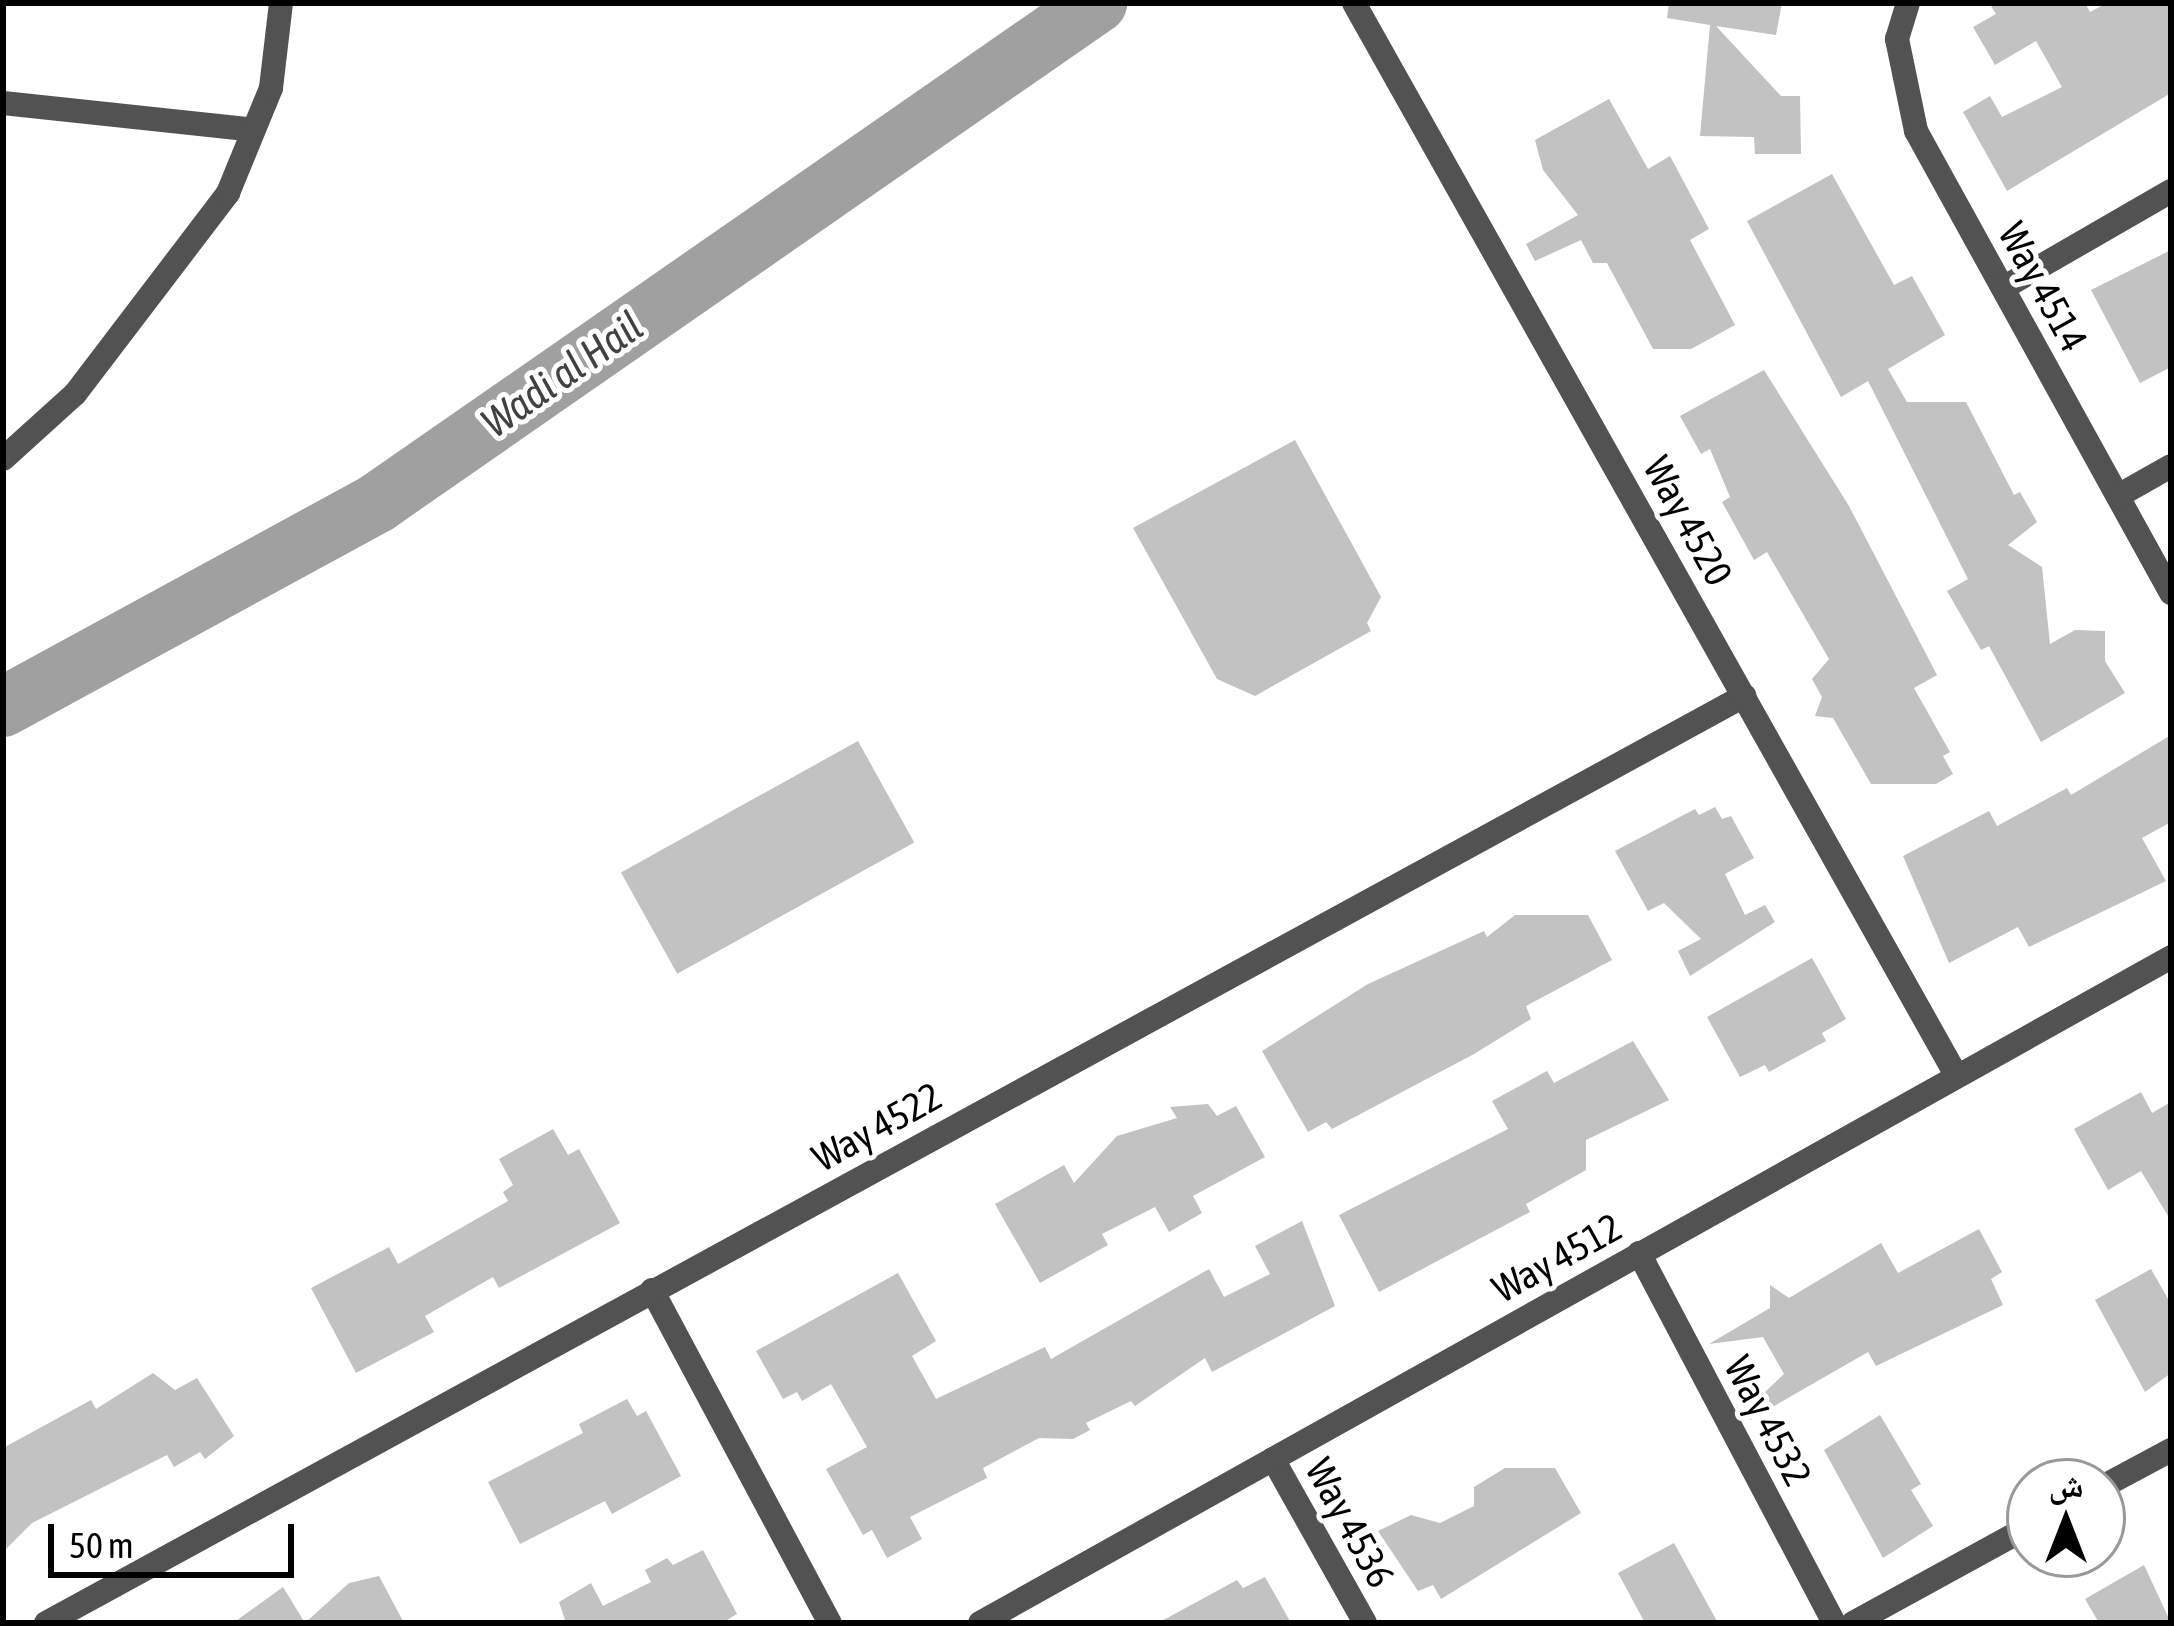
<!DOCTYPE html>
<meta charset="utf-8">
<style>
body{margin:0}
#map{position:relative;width:2174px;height:1626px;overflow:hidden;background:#fff;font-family:"Asap Condensed","Noto Naskh Arabic",sans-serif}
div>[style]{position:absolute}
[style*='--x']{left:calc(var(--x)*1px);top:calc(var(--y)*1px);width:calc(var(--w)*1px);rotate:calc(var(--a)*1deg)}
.river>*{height:60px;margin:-30px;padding:0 30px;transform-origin:30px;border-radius:30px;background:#a0a0a0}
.building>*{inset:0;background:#c2c2c2;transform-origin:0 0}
.minor>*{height:24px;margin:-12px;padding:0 12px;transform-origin:12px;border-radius:12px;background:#525252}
.tertiary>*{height:24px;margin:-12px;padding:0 12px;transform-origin:12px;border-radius:12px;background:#525252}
span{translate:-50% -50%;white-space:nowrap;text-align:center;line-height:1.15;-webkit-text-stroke:10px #fff;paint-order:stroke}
.street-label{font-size:39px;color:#000}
.water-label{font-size:42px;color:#414141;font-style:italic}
.frame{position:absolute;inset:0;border:6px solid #000;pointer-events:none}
.north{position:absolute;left:2006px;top:1458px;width:120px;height:120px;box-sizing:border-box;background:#fff;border:3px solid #999;border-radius:50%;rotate:0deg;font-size:33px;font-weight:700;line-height:48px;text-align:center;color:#000}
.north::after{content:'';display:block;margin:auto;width:42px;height:54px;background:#000;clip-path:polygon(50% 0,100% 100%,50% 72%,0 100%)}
.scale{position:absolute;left:48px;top:1524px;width:246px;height:54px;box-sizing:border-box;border:6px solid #000;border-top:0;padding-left:15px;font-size:36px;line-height:42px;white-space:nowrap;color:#000;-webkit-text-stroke:9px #fff;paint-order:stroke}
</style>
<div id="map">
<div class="river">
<i style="--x:3;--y:707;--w:426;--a:-28.6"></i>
<i style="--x:377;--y:503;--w:877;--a:-34.78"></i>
</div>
<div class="building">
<i style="clip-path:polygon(1669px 3px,1782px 3px,1776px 35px,1716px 26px,1781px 96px,1800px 96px,1801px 154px,1755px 154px,1754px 137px,1700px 136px,1710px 25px,1667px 18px)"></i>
<i style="clip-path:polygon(1989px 3px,2085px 3px,2090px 12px,2107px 3px,2171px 3px,2171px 93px,2007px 191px,1963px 112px,1990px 96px,2002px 117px,2062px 87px,2036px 41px,1995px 65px,1973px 27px,1996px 14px)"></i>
<i style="clip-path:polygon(1609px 99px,1648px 169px,1670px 156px,1709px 229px,1690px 240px,1735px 325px,1691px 349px,1653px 349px,1607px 263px,1593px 263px,1581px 240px,1535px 261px,1526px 244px,1578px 215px,1543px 170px,1535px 140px)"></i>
<i style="clip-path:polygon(1832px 174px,1894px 285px,1912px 276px,1945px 335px,1888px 369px,1907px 402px,1966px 402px,2014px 495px,2020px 492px,2037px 522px,2008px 545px,2042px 567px,2050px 644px,2075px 630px,2105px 631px,2105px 661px,2125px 693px,2041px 742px,1989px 646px,1981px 650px,1947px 591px,1968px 579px,1868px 381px,1841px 397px,1747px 221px)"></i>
<i style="clip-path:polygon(2171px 250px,2171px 367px,2140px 383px,2091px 290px)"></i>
<i style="clip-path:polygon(1764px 370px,1849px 506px,1937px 675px,1914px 688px,1950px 752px,1943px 756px,1953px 774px,1936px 784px,1871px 784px,1833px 718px,1815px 716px,1822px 697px,1812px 679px,1829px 659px,1767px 552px,1754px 560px,1722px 502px,1730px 497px,1710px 449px,1701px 454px,1680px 416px)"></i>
<i style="clip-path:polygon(1295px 440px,1381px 597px,1367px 623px,1371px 631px,1255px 696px,1217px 679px,1133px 528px)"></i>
<i style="clip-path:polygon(2171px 735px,2171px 822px,2142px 838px,2166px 881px,2029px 947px,2018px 927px,1949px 963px,1903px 856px,1989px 811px,1997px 826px,2067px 788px,2071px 795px)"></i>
<i style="left:858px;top:741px;width:116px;height:271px;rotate:61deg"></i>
<i style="clip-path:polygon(1715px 807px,1722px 819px,1731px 816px,1754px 858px,1725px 874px,1745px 915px,1765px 905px,1775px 922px,1690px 976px,1678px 951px,1701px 939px,1664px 903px,1648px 911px,1615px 851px,1695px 809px,1699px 815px)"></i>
<i style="clip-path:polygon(1515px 915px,1588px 915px,1612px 960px,1526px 1006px,1531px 1019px,1474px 1054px,1332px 1129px,1326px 1122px,1308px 1132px,1262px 1051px,1368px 984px,1484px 931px,1487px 937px)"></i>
<i style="clip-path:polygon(1812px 958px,1846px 1019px,1822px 1033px,1826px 1041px,1769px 1072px,1765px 1065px,1740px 1077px,1707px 1017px)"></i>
<i style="clip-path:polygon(1633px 1041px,1669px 1100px,1586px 1140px,1586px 1170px,1526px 1204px,1530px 1212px,1379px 1292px,1339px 1215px,1508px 1129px,1492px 1101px,1547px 1071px,1554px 1083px)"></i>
<i style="clip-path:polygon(2141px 1092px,2152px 1113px,2171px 1102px,2171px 1221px,2141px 1171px,2108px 1190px,2074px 1129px)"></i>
<i style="clip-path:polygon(1208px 1104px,1217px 1116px,1236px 1106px,1265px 1157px,1193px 1196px,1202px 1213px,1169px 1232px,1155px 1207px,1102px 1234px,1108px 1245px,1040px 1283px,995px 1204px,1064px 1165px,1074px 1183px,1117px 1136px,1177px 1118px,1170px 1107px)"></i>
<i style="clip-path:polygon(553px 1129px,568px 1155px,579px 1149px,620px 1223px,499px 1288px,493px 1277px,425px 1316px,434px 1332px,356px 1373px,311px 1288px,389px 1247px,398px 1264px,508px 1201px,503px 1192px,513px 1185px,499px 1159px)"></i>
<i style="clip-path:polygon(1302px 1221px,1335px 1306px,1212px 1372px,1205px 1358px,1135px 1406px,1131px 1401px,1086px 1423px,1090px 1430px,1073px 1439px,1039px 1438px,983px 1468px,987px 1478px,910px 1517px,922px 1539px,887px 1558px,872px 1530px,863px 1535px,826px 1469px,867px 1447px,831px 1384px,802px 1401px,797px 1392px,783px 1399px,756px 1351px,898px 1273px,936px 1341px,912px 1356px,936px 1399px,1045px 1347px,1051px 1359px,1209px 1269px,1224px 1297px,1270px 1274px,1255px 1246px)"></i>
<i style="clip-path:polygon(1979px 1229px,2002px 1272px,1991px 1279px,2003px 1305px,1876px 1366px,1868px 1352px,1750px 1420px,1744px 1412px,1784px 1374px,1763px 1337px,1709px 1344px,1770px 1308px,1770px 1285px,1789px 1298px,1881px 1243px,1898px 1273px)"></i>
<i style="clip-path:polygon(2151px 1269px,2171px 1304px,2171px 1373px,2145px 1392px,2095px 1300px)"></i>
<i style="clip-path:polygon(153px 1373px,175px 1390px,197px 1378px,234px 1436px,205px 1459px,200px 1452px,174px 1467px,167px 1455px,32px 1523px,3px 1552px,3px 1448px,91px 1400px,96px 1409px)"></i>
<i style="clip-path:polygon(627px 1399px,637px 1416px,646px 1411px,681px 1476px,612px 1514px,605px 1501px,520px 1544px,488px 1482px,583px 1433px,579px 1424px)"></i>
<i style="clip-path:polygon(1880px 1415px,1921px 1484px,1911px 1490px,1933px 1526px,1883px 1558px,1824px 1450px)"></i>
<i style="clip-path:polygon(1505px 1468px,1555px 1468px,1581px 1513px,1441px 1599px,1433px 1585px,1418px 1591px,1378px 1531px,1411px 1515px,1440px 1523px,1474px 1506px,1474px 1487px)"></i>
<i style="clip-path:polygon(1674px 1543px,1718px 1623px,1645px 1623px,1618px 1573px)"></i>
<i style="clip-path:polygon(703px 1550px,737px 1614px,722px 1623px,566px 1623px,559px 1602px,591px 1583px,603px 1606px,651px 1582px,645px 1570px,667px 1558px,673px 1565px)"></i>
<i style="clip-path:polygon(2144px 1565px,2171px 1623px,2099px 1623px,2085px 1599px)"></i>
<i style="clip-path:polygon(379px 1576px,404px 1623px,305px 1623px,349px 1583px)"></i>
<i style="clip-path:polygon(1265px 1577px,1291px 1623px,1158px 1623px,1237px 1580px,1243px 1588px)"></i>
<i style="clip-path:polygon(283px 1587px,305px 1623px,233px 1623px)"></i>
</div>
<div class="minor">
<i style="--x:1908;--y:3;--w:38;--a:107"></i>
<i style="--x:1897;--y:39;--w:94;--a:78.3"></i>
<i style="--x:1916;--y:131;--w:528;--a:61.1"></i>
<i style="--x:3;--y:103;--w:252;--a:6.1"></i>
<i style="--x:2003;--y:288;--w:194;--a:-30"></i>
<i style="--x:3;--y:459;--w:97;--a:-42.1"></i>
<i style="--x:75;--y:394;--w:253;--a:-52.7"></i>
<i style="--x:228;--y:193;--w:113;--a:-67.7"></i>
<i style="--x:271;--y:88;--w:86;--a:-83.3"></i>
<i style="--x:2118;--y:496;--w:61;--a:-29.5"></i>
<i style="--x:1639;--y:1253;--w:418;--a:62.2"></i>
<i style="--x:652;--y:1290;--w:378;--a:61.9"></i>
<i style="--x:1273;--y:1459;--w:188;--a:60.7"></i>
<i style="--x:2102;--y:1487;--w:78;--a:-28.2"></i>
<i style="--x:46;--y:1623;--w:1935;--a:-28.63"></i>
<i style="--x:1853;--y:1623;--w:202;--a:-28.7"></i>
</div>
<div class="tertiary">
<i style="--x:1354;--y:3;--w:1229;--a:60.68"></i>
<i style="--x:980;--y:1623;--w:1365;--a:-29.21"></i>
</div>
<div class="street-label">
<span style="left:2043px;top:287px;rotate:61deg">Way 4514</span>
<span style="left:1688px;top:521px;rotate:61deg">Way 4520</span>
<span style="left:877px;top:1127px;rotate:-29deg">Way 4522</span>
<span style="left:1557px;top:1258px;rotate:-29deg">Way 4512</span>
<span style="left:1768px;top:1421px;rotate:62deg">Way 4532</span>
<span style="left:1350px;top:1523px;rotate:61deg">Way 4536</span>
</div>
<div class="water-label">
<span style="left:562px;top:374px;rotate:-35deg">Wadi al Hail</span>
</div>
<div class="frame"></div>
<div class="north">ش</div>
<div class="scale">50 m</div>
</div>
